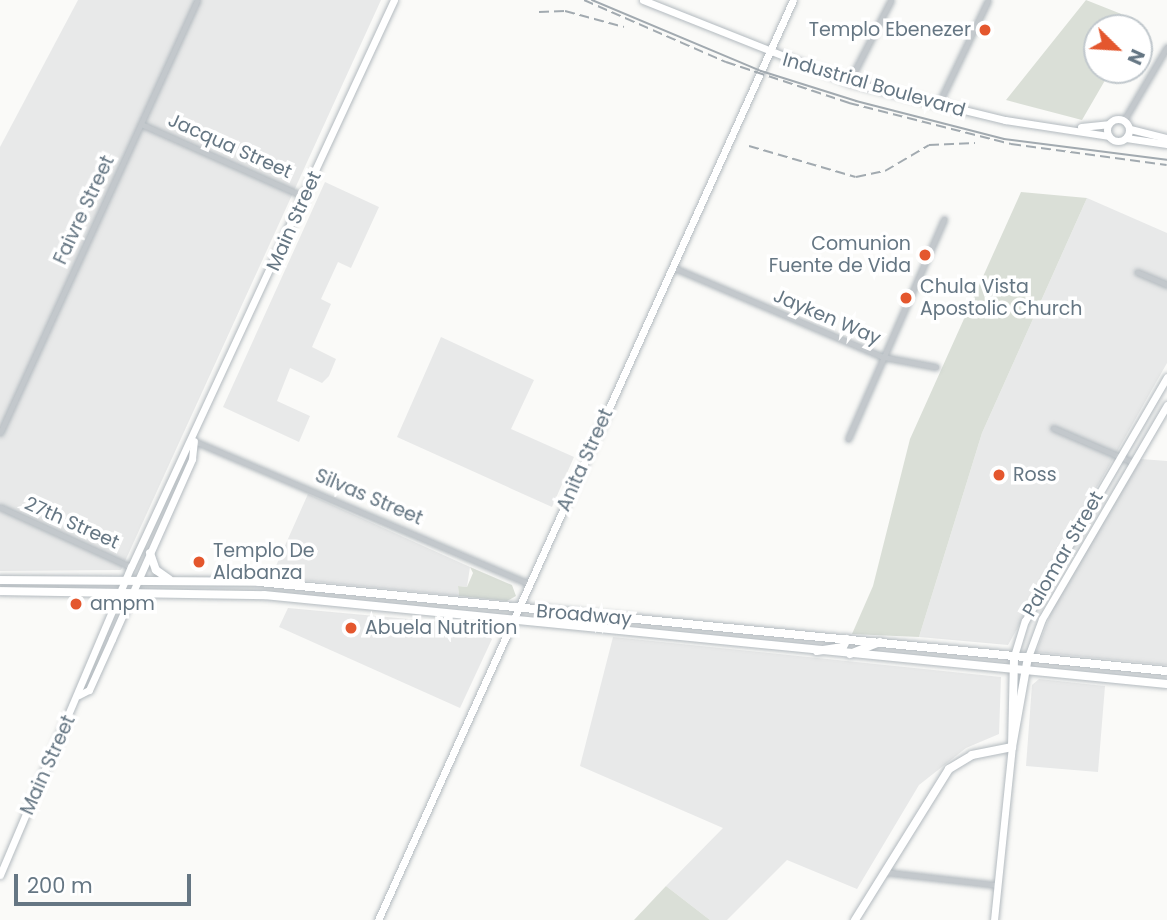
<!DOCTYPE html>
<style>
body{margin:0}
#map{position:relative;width:1167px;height:920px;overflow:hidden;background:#fafaf8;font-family:Poppins,sans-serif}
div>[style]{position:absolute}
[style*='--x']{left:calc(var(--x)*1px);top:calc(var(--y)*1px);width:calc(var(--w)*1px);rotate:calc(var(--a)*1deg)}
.built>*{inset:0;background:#e8e9e9}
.green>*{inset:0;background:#dadfd7}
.roads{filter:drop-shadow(0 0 2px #b3babf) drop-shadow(0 0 2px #b3babf)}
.street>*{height:5px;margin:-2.5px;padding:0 2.5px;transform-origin:2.5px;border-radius:2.5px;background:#c3c8cc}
.secondary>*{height:7px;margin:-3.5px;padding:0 3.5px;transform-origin:3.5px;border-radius:3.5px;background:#fff}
.secondary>.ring{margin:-3.5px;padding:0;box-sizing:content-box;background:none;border:7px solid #fff;border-radius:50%}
.primary>*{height:8px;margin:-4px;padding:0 4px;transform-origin:4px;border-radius:4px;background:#fff}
.tram>*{height:2px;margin:-1px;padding:0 1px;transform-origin:1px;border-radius:1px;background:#a2aab0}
.rail>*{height:2px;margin-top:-1px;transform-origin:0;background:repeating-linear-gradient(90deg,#a2aab0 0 10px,transparent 0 15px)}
.dots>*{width:19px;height:19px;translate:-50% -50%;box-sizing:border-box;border:4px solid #fff;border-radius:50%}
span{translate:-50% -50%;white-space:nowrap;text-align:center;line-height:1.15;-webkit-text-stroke:7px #fff;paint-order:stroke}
.poi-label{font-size:19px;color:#657683}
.right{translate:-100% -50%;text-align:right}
.left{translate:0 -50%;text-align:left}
.street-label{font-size:19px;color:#657683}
.north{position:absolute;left:1083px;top:14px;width:70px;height:70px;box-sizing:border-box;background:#fff;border:2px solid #c1c8cd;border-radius:50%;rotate:114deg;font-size:19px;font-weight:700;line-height:28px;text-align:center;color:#657683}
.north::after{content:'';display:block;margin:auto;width:24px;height:32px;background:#e4572e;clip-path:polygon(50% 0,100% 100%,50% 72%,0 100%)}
.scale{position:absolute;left:14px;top:874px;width:177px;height:32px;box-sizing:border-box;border:4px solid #657683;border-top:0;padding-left:9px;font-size:21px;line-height:24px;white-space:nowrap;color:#657683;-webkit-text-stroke:5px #fff;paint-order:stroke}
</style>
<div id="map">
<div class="built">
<i style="clip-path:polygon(78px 0,381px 0,121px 570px,0 571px,0 147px)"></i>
<i style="clip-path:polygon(325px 182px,379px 207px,351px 268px,338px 262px,321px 299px,331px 304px,312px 347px,336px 359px,329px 376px,322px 383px,290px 368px,277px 401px,310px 416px,299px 442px,223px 407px)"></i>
<i style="clip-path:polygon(1087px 198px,1167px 233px,1167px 363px,1008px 645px,919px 637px,982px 433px)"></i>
<i style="clip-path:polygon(441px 337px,534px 380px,511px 429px,574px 457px,552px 507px,397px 437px)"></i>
<i style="clip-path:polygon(1141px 459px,1167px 461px,1167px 665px,1036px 652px,1054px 605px)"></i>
<i style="clip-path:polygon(308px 494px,470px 567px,467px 587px,458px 586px,459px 596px,271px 577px)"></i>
<i style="clip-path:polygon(288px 608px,475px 625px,492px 639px,460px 708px,279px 627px)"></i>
<i style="clip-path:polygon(613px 637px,1001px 677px,999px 734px,966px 748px,919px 785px,857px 889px,787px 860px,727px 920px,710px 920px,666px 886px,723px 828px,580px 766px)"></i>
<i style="clip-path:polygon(1039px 679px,1105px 686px,1098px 772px,1026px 766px,1032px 685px)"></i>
</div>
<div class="green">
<i style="clip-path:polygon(1086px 0,1139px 21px,1135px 28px,1097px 28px,1097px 70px,1111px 70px,1082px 120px,1006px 100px)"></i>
<i style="clip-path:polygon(1021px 192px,1087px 198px,982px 433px,919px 637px,852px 634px,873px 586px,910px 439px)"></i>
<i style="clip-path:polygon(470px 567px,512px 585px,516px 596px,507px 601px,459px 596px,458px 586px,467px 587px,473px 573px)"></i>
<i style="clip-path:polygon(666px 886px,710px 920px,634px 920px)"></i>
</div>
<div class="roads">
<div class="street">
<i style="--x:849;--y:82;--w:92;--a:-62.9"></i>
<i style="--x:938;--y:105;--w:116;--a:-64.5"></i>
<i style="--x:1124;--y:120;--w:85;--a:-59.5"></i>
<i style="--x:141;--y:124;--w:180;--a:24"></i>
<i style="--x:672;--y:267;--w:229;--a:23.1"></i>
<i style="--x:883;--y:357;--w:54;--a:10.7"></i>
<i style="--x:1137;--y:272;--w:33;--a:23"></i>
<i style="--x:1053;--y:428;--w:86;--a:23.3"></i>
<i style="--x:0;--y:433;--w:476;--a:-65.5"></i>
<i style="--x:848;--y:439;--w:240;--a:-66.4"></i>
<i style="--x:194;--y:441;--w:364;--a:23.1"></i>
<i style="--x:0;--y:507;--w:144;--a:24.6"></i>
<i style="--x:884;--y:872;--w:114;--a:6.6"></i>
</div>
<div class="secondary">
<i style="--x:643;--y:0;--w:222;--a:21.7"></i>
<i style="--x:849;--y:82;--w:161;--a:13.7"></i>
<i style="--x:1005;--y:120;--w:104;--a:8.8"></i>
<i class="ring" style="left:1107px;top:119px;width:15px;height:15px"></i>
<i style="--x:1081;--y:127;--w:27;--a:-6"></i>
<i style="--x:1130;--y:129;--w:38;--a:14"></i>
<i style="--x:1126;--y:138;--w:41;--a:8.3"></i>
<i style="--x:1014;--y:656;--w:37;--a:-73"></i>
<i style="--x:1025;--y:621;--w:282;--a:-59.8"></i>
<i style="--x:1028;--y:657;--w:40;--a:-69.8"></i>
<i style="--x:1042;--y:619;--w:248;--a:-59.7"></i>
<i style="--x:79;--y:695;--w:11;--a:-27"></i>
<i style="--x:89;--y:690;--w:56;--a:-65.7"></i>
<i style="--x:112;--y:639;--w:197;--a:-66"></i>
<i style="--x:192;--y:459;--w:18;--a:-84"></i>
<i style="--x:0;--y:875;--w:335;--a:-67"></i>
<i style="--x:131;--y:567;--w:625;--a:-65.12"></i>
<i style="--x:378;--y:920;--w:1009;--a:-65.72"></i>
<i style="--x:994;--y:920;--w:174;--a:-84.1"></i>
</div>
<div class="primary">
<i style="--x:150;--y:553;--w:18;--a:71"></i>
<i style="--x:156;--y:570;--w:16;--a:35"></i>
<i style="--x:0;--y:580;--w:259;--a:0.4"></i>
<i style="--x:259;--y:582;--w:912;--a:5.6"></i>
<i style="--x:0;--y:591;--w:264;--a:0.9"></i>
<i style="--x:264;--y:595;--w:907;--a:5.63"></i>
<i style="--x:817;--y:651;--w:26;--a:-9"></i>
<i style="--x:843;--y:647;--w:9;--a:-63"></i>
<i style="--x:850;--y:654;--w:32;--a:-22"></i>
<i style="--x:1012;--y:747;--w:91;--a:-79.9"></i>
<i style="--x:1012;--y:747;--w:91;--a:-88.7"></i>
<i style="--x:855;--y:920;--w:178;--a:-58.1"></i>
<i style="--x:949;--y:769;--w:27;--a:-31"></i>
<i style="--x:972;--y:755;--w:41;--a:-11.3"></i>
</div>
</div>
<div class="tram">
<i style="--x:592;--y:0;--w:183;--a:22.8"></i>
<i style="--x:761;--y:71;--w:100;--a:17.5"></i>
<i style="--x:856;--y:101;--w:153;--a:14.4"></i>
<i style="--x:1004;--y:139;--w:164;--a:7.3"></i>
</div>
<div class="rail">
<i style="--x:584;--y:0;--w:155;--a:23.6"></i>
<i style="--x:726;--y:62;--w:130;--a:18.4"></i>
<i style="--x:849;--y:103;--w:167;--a:14.2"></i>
<i style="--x:1011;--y:144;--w:157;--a:7.7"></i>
<i style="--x:539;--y:12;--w:26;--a:-2"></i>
<i style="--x:565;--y:11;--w:61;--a:15.2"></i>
<i style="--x:749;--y:146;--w:111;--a:16.2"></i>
<i style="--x:856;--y:177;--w:30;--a:-12"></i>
<i style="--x:885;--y:171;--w:51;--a:-30.6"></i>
<i style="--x:929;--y:145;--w:46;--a:-2.5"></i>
</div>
<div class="dots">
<i style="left:985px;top:30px;background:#e4572e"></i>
<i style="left:925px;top:255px;background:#e4572e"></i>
<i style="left:906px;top:298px;background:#e4572e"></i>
<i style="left:999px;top:475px;background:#e4572e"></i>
<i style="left:199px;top:562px;background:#e4572e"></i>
<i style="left:76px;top:604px;background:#e4572e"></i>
<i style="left:351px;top:628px;background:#e4572e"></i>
</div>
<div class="poi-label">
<span class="right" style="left:971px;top:30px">Templo Ebenezer</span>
<span class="right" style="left:911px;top:255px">Comunion<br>Fuente de Vida</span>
<span class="left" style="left:920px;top:298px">Chula Vista<br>Apostolic Church</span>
<span class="left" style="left:1013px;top:475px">Ross</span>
<span class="left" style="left:213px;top:562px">Templo De<br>Alabanza</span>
<span class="left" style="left:90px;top:604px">ampm</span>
<span class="left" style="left:365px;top:628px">Abuela Nutrition</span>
</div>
<div class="street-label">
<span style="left:874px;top:85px;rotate:16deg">Industrial Boulevard</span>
<span style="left:230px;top:146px;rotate:24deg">Jacqua Street</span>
<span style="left:84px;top:210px;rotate:-65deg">Faivre Street</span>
<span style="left:294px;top:221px;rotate:-66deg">Main Street</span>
<span style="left:827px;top:317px;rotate:23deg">Jayken Way</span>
<span style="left:585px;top:460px;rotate:-66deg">Anita Street</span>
<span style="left:369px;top:497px;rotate:23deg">Silvas Street</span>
<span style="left:72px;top:523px;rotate:24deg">27th Street</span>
<span style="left:1063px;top:554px;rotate:-60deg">Palomar Street</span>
<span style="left:584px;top:615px;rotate:5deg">Broadway</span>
<span style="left:48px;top:765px;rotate:-66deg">Main Street</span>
</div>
<div class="north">N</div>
<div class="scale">200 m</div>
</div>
